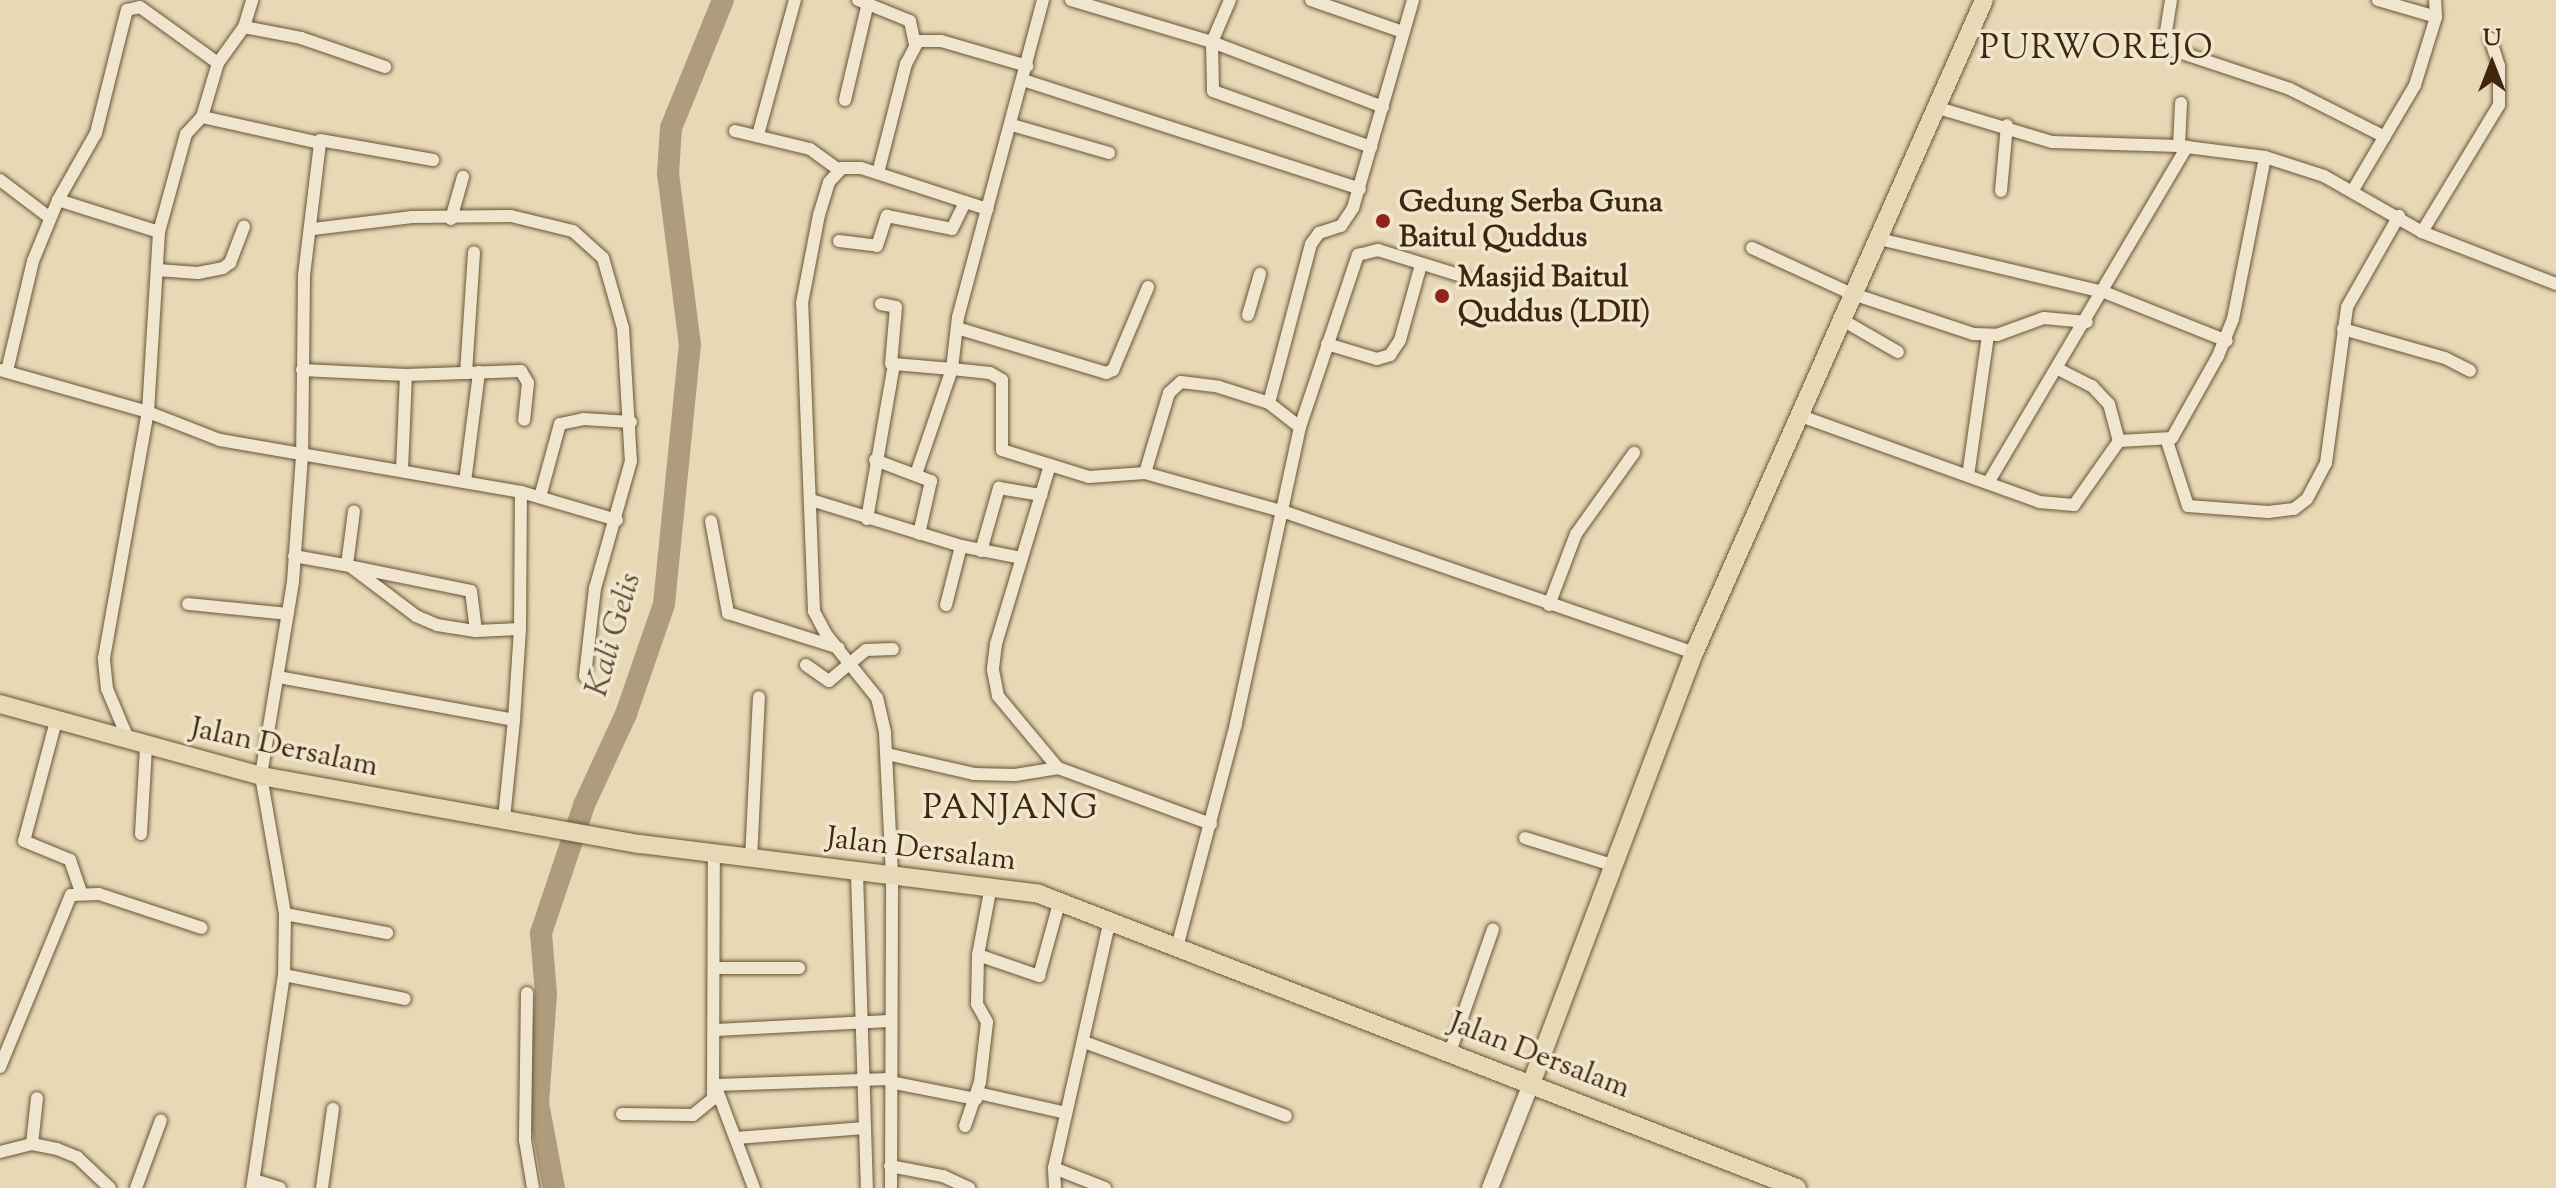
<!DOCTYPE html>
<style>
body{margin:0}
#map{position:relative;width:2556px;height:1188px;overflow:hidden;background:#e8d9b6;font-family:"Sorts Mill Goudy",serif}
div>[style]{position:absolute}
[style*='--x']{left:calc(var(--x)*1px);top:calc(var(--y)*1px);width:calc(var(--w)*1px);rotate:calc(var(--a)*1deg)}
.river>*{height:22px;margin:-11px;padding:0 11px;transform-origin:11px;border-radius:11px;background:#af9c7c}
.roads{filter:drop-shadow(0 0 2px #6a5436) drop-shadow(0 0 2px #6a5436)}
.minor>*{height:12px;margin:-6px;padding:0 6px;transform-origin:6px;border-radius:6px;background:#f0e6d0}
.secondary>*{height:16px;margin:-8px;padding:0 8px;transform-origin:8px;border-radius:8px;background:#f0e6d0}
.primary>*{height:18px;margin:-9px;padding:0 9px;transform-origin:9px;border-radius:9px;background:#e8d9b6}
.dots>*{width:22px;height:22px;translate:-50% -50%;box-sizing:border-box;border:4px solid #f0e6d0;border-radius:50%}
span{translate:-50% -50%;white-space:nowrap;text-align:center;line-height:1.15;-webkit-text-stroke:7px #f0e6d0;paint-order:stroke}
.poi-label{font-size:30px;color:#40270b;font-weight:700}
.left{translate:0 -50%;text-align:left}
.street-label{font-size:30px;color:#40270b}
.water-label{font-size:32px;color:#614a2d;font-style:italic}
.quarter-label{font-size:34px;color:#40270b;letter-spacing:2px}
.north{position:absolute;left:2452px;top:24px;width:80px;height:80px;-webkit-text-stroke:6px #f0e6d0;paint-order:stroke;rotate:0deg;font-size:22px;font-weight:700;line-height:32px;text-align:center;color:#40270b}
.north::after{content:'';display:block;margin:auto;width:28px;height:36px;background:#40270b;clip-path:polygon(50% 0,100% 100%,50% 72%,0 100%)}
</style>
<div id="map">
<div class="river">
<i style="--x:554;--y:1188;--w:86;--a:-100.7"></i>
<i style="--x:538;--y:1103;--w:109;--a:-85.8"></i>
<i style="--x:546;--y:994;--w:61;--a:-94.7"></i>
<i style="--x:541;--y:933;--w:135;--a:-71.4"></i>
<i style="--x:584;--y:805;--w:100;--a:-65.2"></i>
<i style="--x:626;--y:714;--w:116;--a:-70.9"></i>
<i style="--x:664;--y:604;--w:260;--a:-84.3"></i>
<i style="--x:690;--y:345;--w:172;--a:-97.3"></i>
<i style="--x:668;--y:174;--w:46;--a:-86.3"></i>
<i style="--x:671;--y:128;--w:138;--a:-67.9"></i>
</div>
<div class="roads">
<div class="minor">
<i style="--x:858;--y:0;--w:56;--a:22"></i>
<i style="--x:910;--y:21;--w:24;--a:78"></i>
<i style="--x:1043;--y:0;--w:328;--a:105"></i>
<i style="--x:958;--y:317;--w:52;--a:96.6"></i>
<i style="--x:952;--y:369;--w:38;--a:6"></i>
<i style="--x:990;--y:373;--w:14;--a:30"></i>
<i style="--x:1002;--y:380;--w:70;--a:90"></i>
<i style="--x:1002;--y:450;--w:91;--a:17.2"></i>
<i style="--x:1089;--y:477;--w:56;--a:-4.1"></i>
<i style="--x:1145;--y:473;--w:145;--a:15.6"></i>
<i style="--x:1285;--y:512;--w:433;--a:19"></i>
<i style="--x:1071;--y:0;--w:147;--a:16.6"></i>
<i style="--x:1212;--y:42;--w:183;--a:20.8"></i>
<i style="--x:1230;--y:0;--w:46;--a:113.2"></i>
<i style="--x:1212;--y:42;--w:49;--a:88.8"></i>
<i style="--x:1213;--y:91;--w:168;--a:19.5"></i>
<i style="--x:1311;--y:0;--w:97;--a:19.2"></i>
<i style="--x:2171;--y:0;--w:33;--a:99"></i>
<i style="--x:2166;--y:33;--w:18;--a:68"></i>
<i style="--x:2173;--y:50;--w:123;--a:18.4"></i>
<i style="--x:2290;--y:89;--w:106;--a:26.8"></i>
<i style="--x:2378;--y:0;--w:60;--a:16.3"></i>
<i style="--x:244;--y:27;--w:58;--a:10.9"></i>
<i style="--x:301;--y:38;--w:89;--a:19"></i>
<i style="--x:1023;--y:80;--w:354;--a:17.9"></i>
<i style="--x:845;--y:100;--w:100;--a:-76.7"></i>
<i style="--x:1935;--y:107;--w:122;--a:16.7"></i>
<i style="--x:2052;--y:142;--w:127;--a:1.8"></i>
<i style="--x:2179;--y:146;--w:87;--a:7.3"></i>
<i style="--x:202;--y:117;--w:121;--a:12.4"></i>
<i style="--x:320;--y:143;--w:134;--a:96.9"></i>
<i style="--x:304;--y:276;--w:180;--a:90.6"></i>
<i style="--x:302;--y:456;--w:126;--a:94.1"></i>
<i style="--x:293;--y:582;--w:197;--a:99.4"></i>
<i style="--x:261;--y:776;--w:140;--a:80.1"></i>
<i style="--x:285;--y:914;--w:61;--a:90.9"></i>
<i style="--x:284;--y:975;--w:215;--a:98.5"></i>
<i style="--x:1012;--y:125;--w:101;--a:16.1"></i>
<i style="--x:735;--y:131;--w:77;--a:13.5"></i>
<i style="--x:810;--y:149;--w:36;--a:36"></i>
<i style="--x:758;--y:135;--w:140;--a:-74.7"></i>
<i style="--x:320;--y:140;--w:115;--a:10"></i>
<i style="--x:2179;--y:146;--w:43;--a:-87.3"></i>
<i style="--x:878;--y:173;--w:113;--a:-75.6"></i>
<i style="--x:906;--y:64;--w:26;--a:-62"></i>
<i style="--x:918;--y:41;--w:23;--a:0"></i>
<i style="--x:941;--y:41;--w:90;--a:16.2"></i>
<i style="--x:0;--y:180;--w:63;--a:37.2"></i>
<i style="--x:2353;--y:190;--w:122;--a:-59.4"></i>
<i style="--x:2415;--y:85;--w:71;--a:-72.8"></i>
<i style="--x:2436;--y:17;--w:17;--a:-93"></i>
<i style="--x:2001;--y:191;--w:66;--a:-84.8"></i>
<i style="--x:58;--y:200;--w:106;--a:17.6"></i>
<i style="--x:451;--y:219;--w:44;--a:-74.1"></i>
<i style="--x:313;--y:229;--w:100;--a:-6.9"></i>
<i style="--x:412;--y:217;--w:99;--a:-0.6"></i>
<i style="--x:511;--y:216;--w:64;--a:13.6"></i>
<i style="--x:573;--y:231;--w:40;--a:42"></i>
<i style="--x:603;--y:258;--w:73;--a:74.1"></i>
<i style="--x:623;--y:328;--w:133;--a:86.6"></i>
<i style="--x:631;--y:461;--w:132;--a:105.8"></i>
<i style="--x:595;--y:588;--w:89;--a:96.5"></i>
<i style="--x:2422;--y:232;--w:149;--a:-58.8"></i>
<i style="--x:2499;--y:105;--w:39;--a:-90"></i>
<i style="--x:2499;--y:66;--w:29;--a:-108"></i>
<i style="--x:1875;--y:238;--w:235;--a:13.3"></i>
<i style="--x:2104;--y:292;--w:132;--a:21.7"></i>
<i style="--x:839;--y:241;--w:38;--a:7"></i>
<i style="--x:877;--y:246;--w:32;--a:-72"></i>
<i style="--x:887;--y:216;--w:66;--a:11.3"></i>
<i style="--x:952;--y:229;--w:30;--a:-64"></i>
<i style="--x:1752;--y:248;--w:108;--a:24.7"></i>
<i style="--x:1850;--y:293;--w:130;--a:18.4"></i>
<i style="--x:1973;--y:334;--w:24;--a:2"></i>
<i style="--x:1997;--y:335;--w:50;--a:-19.9"></i>
<i style="--x:2044;--y:318;--w:43;--a:5.3"></i>
<i style="--x:157;--y:270;--w:41;--a:4.2"></i>
<i style="--x:198;--y:273;--w:25;--a:-11"></i>
<i style="--x:223;--y:268;--w:9;--a:-36"></i>
<i style="--x:230;--y:263;--w:39;--a:-69"></i>
<i style="--x:881;--y:304;--w:15;--a:11"></i>
<i style="--x:896;--y:307;--w:57;--a:95"></i>
<i style="--x:1248;--y:315;--w:43;--a:-73.7"></i>
<i style="--x:1839;--y:318;--w:68;--a:30"></i>
<i style="--x:957;--y:328;--w:156;--a:16.8"></i>
<i style="--x:1106;--y:373;--w:8;--a:-23"></i>
<i style="--x:1113;--y:370;--w:90;--a:-67.1"></i>
<i style="--x:2343;--y:329;--w:106;--a:15.9"></i>
<i style="--x:2445;--y:358;--w:28;--a:27"></i>
<i style="--x:1327;--y:344;--w:52;--a:16.7"></i>
<i style="--x:1377;--y:359;--w:14;--a:-17"></i>
<i style="--x:1390;--y:355;--w:18;--a:-56"></i>
<i style="--x:1400;--y:340;--w:78;--a:-74.4"></i>
<i style="--x:0;--y:370;--w:154;--a:15.8"></i>
<i style="--x:148;--y:412;--w:77;--a:21.3"></i>
<i style="--x:220;--y:440;--w:305;--a:9.8"></i>
<i style="--x:521;--y:492;--w:100;--a:16.3"></i>
<i style="--x:302;--y:370;--w:104;--a:2.8"></i>
<i style="--x:406;--y:375;--w:115;--a:-2"></i>
<i style="--x:521;--y:371;--w:14;--a:60"></i>
<i style="--x:528;--y:383;--w:37;--a:96"></i>
<i style="--x:2060;--y:370;--w:36;--a:27"></i>
<i style="--x:2092;--y:386;--w:25;--a:47"></i>
<i style="--x:2109;--y:404;--w:38;--a:75"></i>
<i style="--x:7;--y:371;--w:113;--a:-76.7"></i>
<i style="--x:33;--y:261;--w:66;--a:-67.7"></i>
<i style="--x:58;--y:200;--w:77;--a:-60.4"></i>
<i style="--x:96;--y:133;--w:127;--a:-75.9"></i>
<i style="--x:127;--y:10;--w:13;--a:-13"></i>
<i style="--x:140;--y:7;--w:96;--a:35.7"></i>
<i style="--x:466;--y:373;--w:121;--a:-86.2"></i>
<i style="--x:1269;--y:403;--w:164;--a:-75.2"></i>
<i style="--x:1311;--y:244;--w:14;--a:-54"></i>
<i style="--x:1319;--y:233;--w:23;--a:-18"></i>
<i style="--x:1341;--y:226;--w:22;--a:-56"></i>
<i style="--x:1353;--y:208;--w:216;--a:-73.9"></i>
<i style="--x:1798;--y:415;--w:256;--a:19.8"></i>
<i style="--x:2039;--y:502;--w:35;--a:5"></i>
<i style="--x:2074;--y:505;--w:78;--a:-54.9"></i>
<i style="--x:2119;--y:441;--w:53;--a:-3.2"></i>
<i style="--x:2172;--y:438;--w:94;--a:-60.7"></i>
<i style="--x:2218;--y:356;--w:40;--a:-68"></i>
<i style="--x:2233;--y:319;--w:165;--a:-78.8"></i>
<i style="--x:2265;--y:157;--w:62;--a:17.9"></i>
<i style="--x:2324;--y:176;--w:113;--a:29.7"></i>
<i style="--x:2422;--y:232;--w:144;--a:21.2"></i>
<i style="--x:1300;--y:427;--w:182;--a:-71.4"></i>
<i style="--x:1358;--y:255;--w:21;--a:-14"></i>
<i style="--x:1378;--y:250;--w:91;--a:17.2"></i>
<i style="--x:2167;--y:441;--w:68;--a:72.1"></i>
<i style="--x:2188;--y:506;--w:80;--a:4.3"></i>
<i style="--x:2268;--y:512;--w:26;--a:-7"></i>
<i style="--x:2294;--y:509;--w:16;--a:-38"></i>
<i style="--x:2307;--y:499;--w:41;--a:-62.2"></i>
<i style="--x:2326;--y:463;--w:157;--a:-82.3"></i>
<i style="--x:2347;--y:307;--w:105;--a:-60.3"></i>
<i style="--x:875;--y:460;--w:60;--a:20.6"></i>
<i style="--x:931;--y:481;--w:54;--a:102.8"></i>
<i style="--x:1050;--y:465;--w:187;--a:106.8"></i>
<i style="--x:996;--y:644;--w:26;--a:97"></i>
<i style="--x:993;--y:670;--w:26;--a:79"></i>
<i style="--x:998;--y:696;--w:94;--a:50.2"></i>
<i style="--x:1058;--y:768;--w:163;--a:20.1"></i>
<i style="--x:402;--y:470;--w:95;--a:-87.6"></i>
<i style="--x:1145;--y:473;--w:84;--a:-73.3"></i>
<i style="--x:1169;--y:393;--w:16;--a:-43"></i>
<i style="--x:1181;--y:382;--w:38;--a:7"></i>
<i style="--x:1219;--y:387;--w:52;--a:17.7"></i>
<i style="--x:1269;--y:403;--w:39;--a:38"></i>
<i style="--x:1300;--y:427;--w:304;--a:102.2"></i>
<i style="--x:1236;--y:724;--w:231;--a:104.8"></i>
<i style="--x:1968;--y:476;--w:141;--a:-81.9"></i>
<i style="--x:465;--y:482;--w:111;--a:-82.7"></i>
<i style="--x:1988;--y:483;--w:391;--a:-59.4"></i>
<i style="--x:540;--y:497;--w:76;--a:-74.7"></i>
<i style="--x:560;--y:424;--w:24;--a:-12"></i>
<i style="--x:583;--y:419;--w:48;--a:3.6"></i>
<i style="--x:811;--y:500;--w:157;--a:17"></i>
<i style="--x:961;--y:546;--w:61;--a:11.3"></i>
<i style="--x:867;--y:519;--w:157;--a:-80.1"></i>
<i style="--x:894;--y:364;--w:58;--a:4.9"></i>
<i style="--x:952;--y:369;--w:111;--a:108.9"></i>
<i style="--x:711;--y:521;--w:94;--a:79.5"></i>
<i style="--x:728;--y:613;--w:116;--a:17.5"></i>
<i style="--x:981;--y:551;--w:66;--a:-74.1"></i>
<i style="--x:999;--y:488;--w:43;--a:9.5"></i>
<i style="--x:294;--y:556;--w:57;--a:10.1"></i>
<i style="--x:350;--y:566;--w:83;--a:37.1"></i>
<i style="--x:416;--y:616;--w:23;--a:23"></i>
<i style="--x:437;--y:625;--w:39;--a:9"></i>
<i style="--x:476;--y:631;--w:44;--a:-2.6"></i>
<i style="--x:520;--y:629;--w:91;--a:93.8"></i>
<i style="--x:347;--y:565;--w:54;--a:-82.6"></i>
<i style="--x:353;--y:567;--w:120;--a:11.5"></i>
<i style="--x:471;--y:591;--w:40;--a:82.9"></i>
<i style="--x:188;--y:604;--w:100;--a:5.7"></i>
<i style="--x:946;--y:605;--w:61;--a:-75.7"></i>
<i style="--x:1549;--y:605;--w:76;--a:-69.2"></i>
<i style="--x:1576;--y:534;--w:100;--a:-54.4"></i>
<i style="--x:520;--y:629;--w:137;--a:-89.6"></i>
<i style="--x:806;--y:665;--w:28;--a:35"></i>
<i style="--x:829;--y:681;--w:48;--a:-40"></i>
<i style="--x:866;--y:650;--w:27;--a:-2"></i>
<i style="--x:278;--y:677;--w:240;--a:10.3"></i>
<i style="--x:514;--y:720;--w:99;--a:95.8"></i>
<i style="--x:56;--y:721;--w:124;--a:104.9"></i>
<i style="--x:24;--y:841;--w:50;--a:22.4"></i>
<i style="--x:70;--y:860;--w:34;--a:71"></i>
<i style="--x:129;--y:741;--w:56;--a:-112.9"></i>
<i style="--x:107;--y:689;--w:31;--a:-96"></i>
<i style="--x:104;--y:658;--w:250;--a:-79.9"></i>
<i style="--x:148;--y:412;--w:180;--a:-86.5"></i>
<i style="--x:159;--y:232;--w:102;--a:-74.6"></i>
<i style="--x:186;--y:134;--w:23;--a:-47"></i>
<i style="--x:202;--y:117;--w:56;--a:-73.5"></i>
<i style="--x:218;--y:63;--w:44;--a:-54.2"></i>
<i style="--x:244;--y:27;--w:28;--a:-73"></i>
<i style="--x:887;--y:754;--w:89;--a:12.9"></i>
<i style="--x:974;--y:774;--w:41;--a:1.4"></i>
<i style="--x:1015;--y:775;--w:44;--a:-9.2"></i>
<i style="--x:141;--y:834;--w:86;--a:-86.7"></i>
<i style="--x:1525;--y:838;--w:91;--a:17.2"></i>
<i style="--x:751;--y:859;--w:162;--a:-87.2"></i>
<i style="--x:857;--y:873;--w:315;--a:88.2"></i>
<i style="--x:991;--y:886;--w:70;--a:100.7"></i>
<i style="--x:978;--y:955;--w:65;--a:19"></i>
<i style="--x:1039;--y:976;--w:79;--a:-74.6"></i>
<i style="--x:285;--y:914;--w:104;--a:10.6"></i>
<i style="--x:717;--y:968;--w:82;--a:0"></i>
<i style="--x:284;--y:975;--w:123;--a:11.2"></i>
<i style="--x:527;--y:993;--w:147;--a:90.8"></i>
<i style="--x:525;--y:1140;--w:49;--a:80.5"></i>
<i style="--x:716;--y:1030;--w:173;--a:-3"></i>
<i style="--x:1084;--y:1042;--w:215;--a:20.1"></i>
<i style="--x:1450;--y:1052;--w:130;--a:-70.7"></i>
<i style="--x:0;--y:1067;--w:186;--a:-67.6"></i>
<i style="--x:71;--y:895;--w:28;--a:-2"></i>
<i style="--x:99;--y:894;--w:108;--a:18.3"></i>
<i style="--x:890;--y:1082;--w:88;--a:11.2"></i>
<i style="--x:978;--y:1093;--w:90;--a:12.8"></i>
<i style="--x:622;--y:1114;--w:71;--a:0.8"></i>
<i style="--x:693;--y:1115;--w:26;--a:-39"></i>
<i style="--x:713;--y:1099;--w:245;--a:-89.8"></i>
<i style="--x:965;--y:1126;--w:46;--a:-71.2"></i>
<i style="--x:980;--y:1082;--w:60;--a:-83.3"></i>
<i style="--x:987;--y:1022;--w:21;--a:-119"></i>
<i style="--x:977;--y:1004;--w:49;--a:-88.8"></i>
<i style="--x:736;--y:1138;--w:129;--a:-4.4"></i>
<i style="--x:32;--y:1144;--w:46;--a:-83.8"></i>
<i style="--x:0;--y:1152;--w:33;--a:-14"></i>
<i style="--x:32;--y:1144;--w:25;--a:11"></i>
<i style="--x:57;--y:1149;--w:22;--a:22"></i>
<i style="--x:77;--y:1157;--w:45;--a:43.2"></i>
<i style="--x:890;--y:1166;--w:54;--a:10.7"></i>
<i style="--x:943;--y:1176;--w:29;--a:25"></i>
<i style="--x:1054;--y:1168;--w:55;--a:21.4"></i>
<i style="--x:254;--y:1180;--w:27;--a:17"></i>
<i style="--x:136;--y:1188;--w:72;--a:-69.8"></i>
<i style="--x:322;--y:1188;--w:80;--a:-82.1"></i>
<i style="--x:754;--y:1188;--w:110;--a:-110.7"></i>
<i style="--x:715;--y:1085;--w:175;--a:-2"></i>
<i style="--x:891;--y:1188;--w:312;--a:-89.8"></i>
<i style="--x:892;--y:876;--w:144;--a:-92.8"></i>
<i style="--x:885;--y:732;--w:35;--a:-103"></i>
<i style="--x:877;--y:698;--w:82;--a:-128.6"></i>
<i style="--x:826;--y:634;--w:26;--a:-118"></i>
<i style="--x:814;--y:611;--w:308;--a:-92.2"></i>
<i style="--x:802;--y:303;--w:90;--a:-79.1"></i>
<i style="--x:819;--y:215;--w:34;--a:-73"></i>
<i style="--x:829;--y:182;--w:19;--a:-47"></i>
<i style="--x:842;--y:168;--w:19;--a:0"></i>
<i style="--x:861;--y:168;--w:133;--a:18"></i>
<i style="--x:1055;--y:1188;--w:20;--a:-93"></i>
<i style="--x:1054;--y:1168;--w:254;--a:-77.3"></i>
</div>
<div class="secondary">
<i style="--x:1490;--y:1188;--w:112;--a:-68.5"></i>
</div>
<div class="primary">
<i style="--x:0;--y:704;--w:271;--a:15.4"></i>
<i style="--x:261;--y:776;--w:385;--a:10.2"></i>
<i style="--x:640;--y:844;--w:402;--a:7.1"></i>
<i style="--x:1039;--y:894;--w:813;--a:21.2"></i>
<i style="--x:1531;--y:1084;--w:461;--a:-69.3"></i>
<i style="--x:1694;--y:653;--w:714;--a:-66.05"></i>
</div>
</div>
<div class="dots">
<i style="left:1383px;top:221px;background:#8f2418"></i>
<i style="left:1442px;top:296px;background:#8f2418"></i>
</div>
<div class="poi-label">
<span class="left" style="left:1399px;top:221px">Gedung Serba Guna<br>Baitul Quddus</span>
<span class="left" style="left:1458px;top:296px">Masjid Baitul<br>Quddus (LDII)</span>
</div>
<div class="street-label">
<span style="left:284px;top:749px;rotate:12deg">Jalan Dersalam</span>
<span style="left:921px;top:851px;rotate:7deg">Jalan Dersalam</span>
<span style="left:1539px;top:1057px;rotate:21deg">Jalan Dersalam</span>
</div>
<div class="water-label">
<span style="left:615px;top:635px;rotate:-74deg">Kali Gelis</span>
</div>
<div class="quarter-label">
<span style="left:2097px;top:50px">PURWOREJO</span>
<span style="left:1011px;top:810px">PANJANG</span>
</div>
<div class="north">U</div>
</div>
